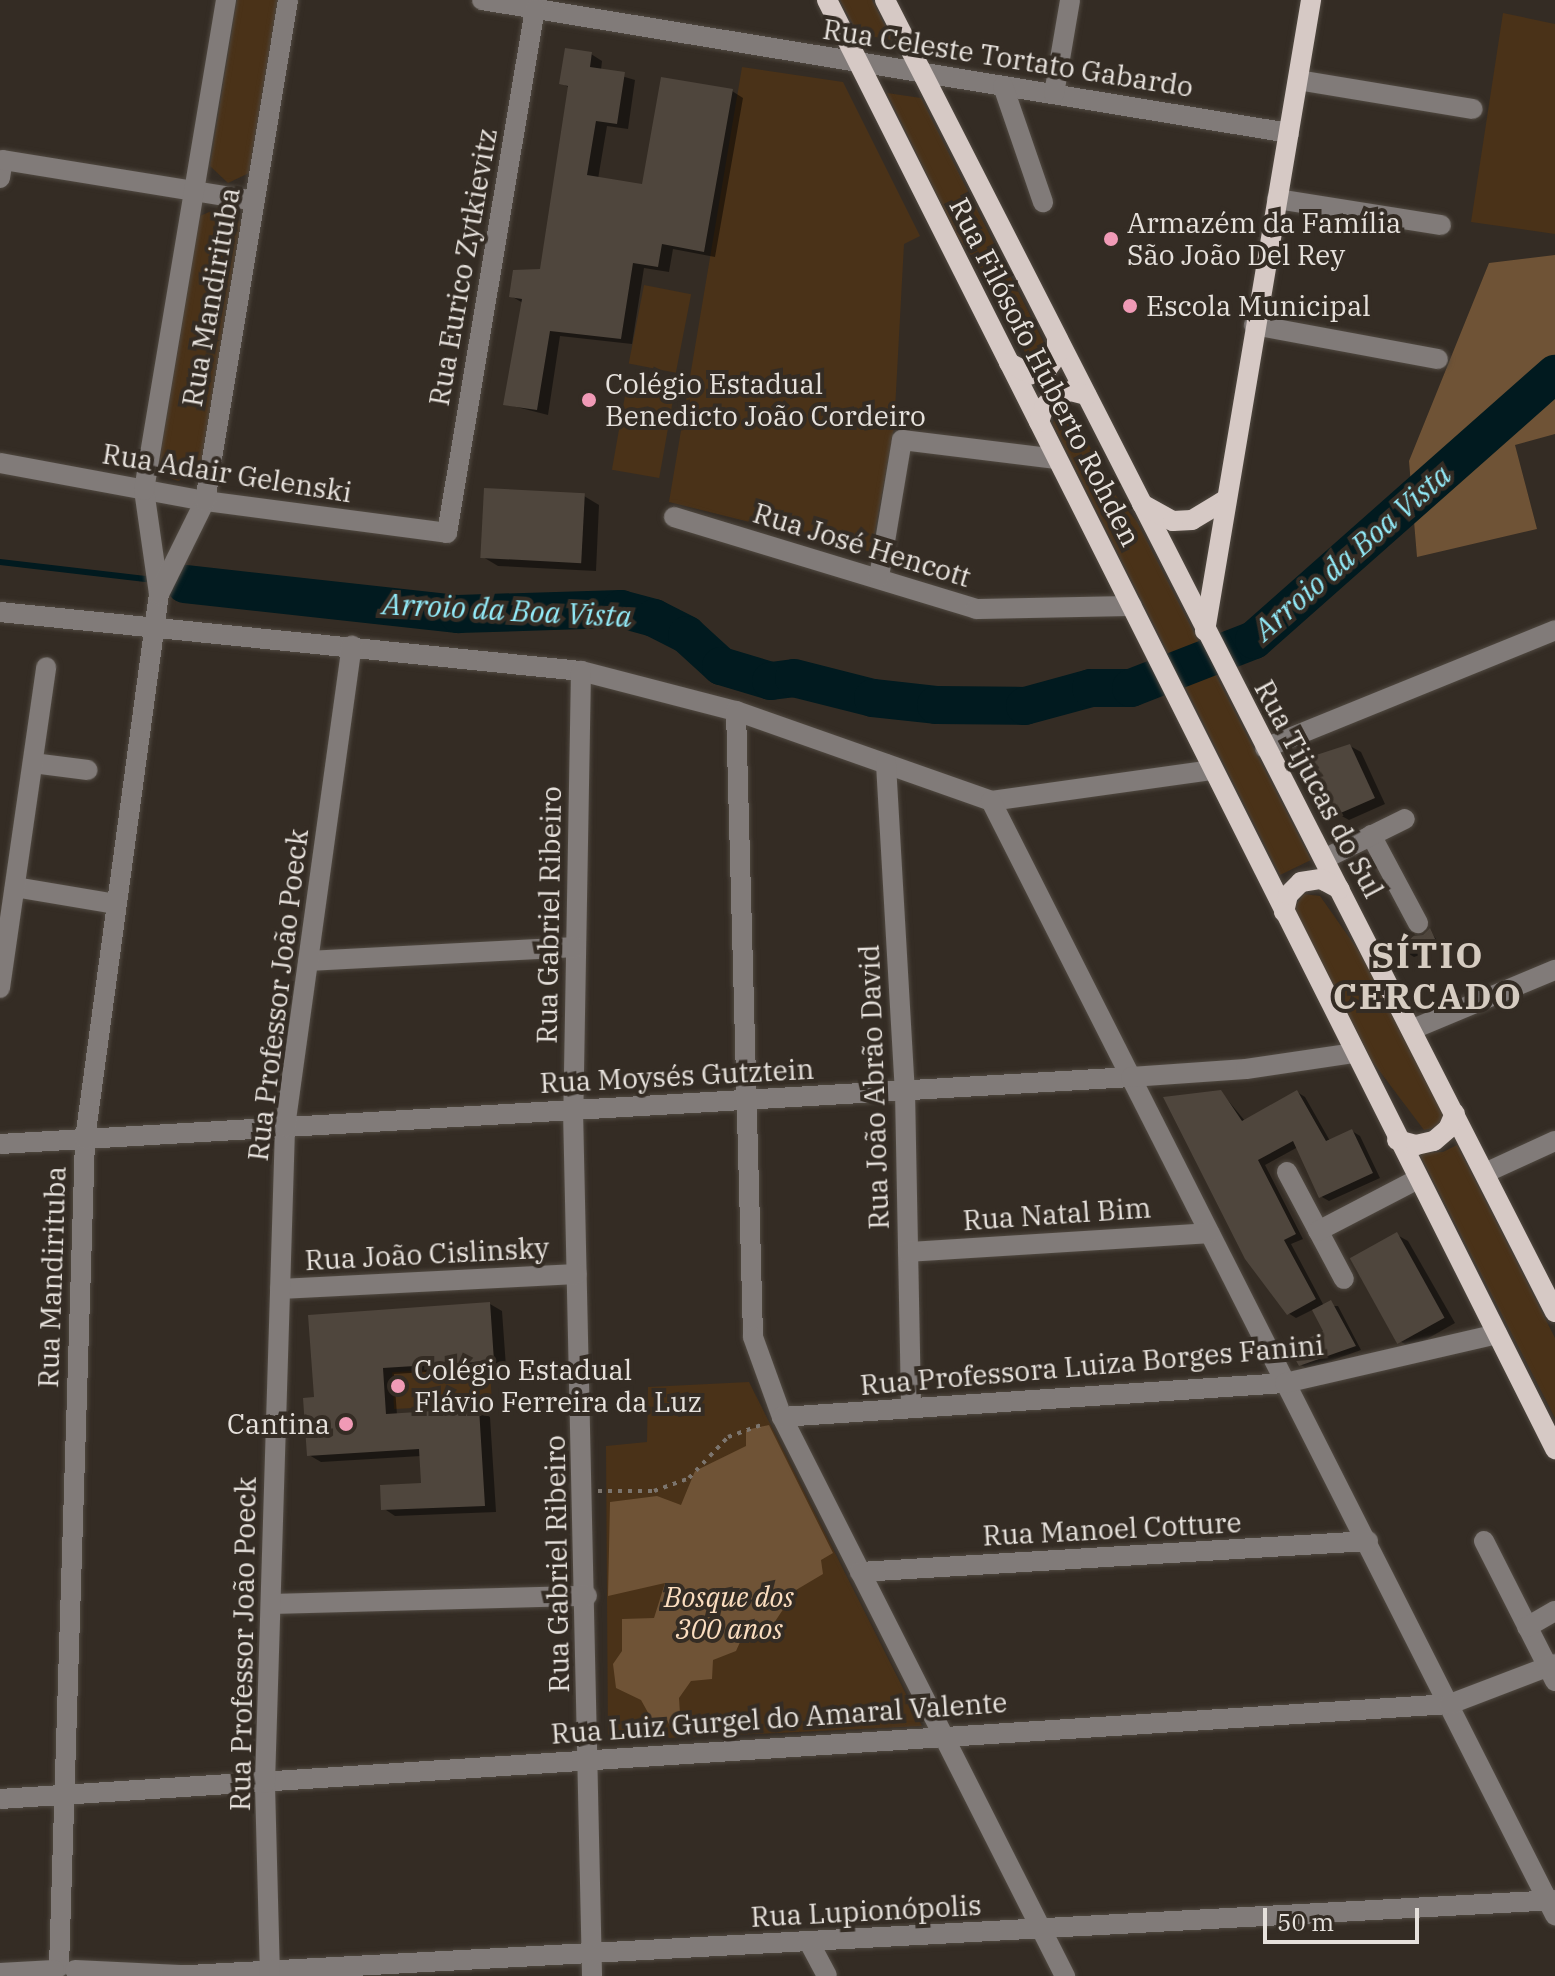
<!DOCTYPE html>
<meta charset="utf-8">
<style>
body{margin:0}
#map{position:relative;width:1555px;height:1976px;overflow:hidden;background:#342c24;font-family:"IBM Plex Serif",serif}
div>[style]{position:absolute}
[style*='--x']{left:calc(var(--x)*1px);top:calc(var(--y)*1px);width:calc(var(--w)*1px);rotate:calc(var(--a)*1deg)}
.green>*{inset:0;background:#4a3218;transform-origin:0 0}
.forest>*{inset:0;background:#6f5336}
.shadow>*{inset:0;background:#0007}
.stream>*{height:6px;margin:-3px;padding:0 3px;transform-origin:3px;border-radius:3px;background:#011a1f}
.river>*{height:38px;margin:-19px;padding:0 19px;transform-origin:19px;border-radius:19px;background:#011a1f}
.building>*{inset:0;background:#4f463d;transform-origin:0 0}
.path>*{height:4px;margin-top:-2px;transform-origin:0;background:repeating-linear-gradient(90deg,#7c756e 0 4px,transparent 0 10px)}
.roads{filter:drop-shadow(0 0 2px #504941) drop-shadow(0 0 2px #504941)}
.minor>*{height:20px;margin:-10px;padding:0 10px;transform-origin:10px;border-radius:10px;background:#817b79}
.major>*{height:20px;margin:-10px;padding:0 10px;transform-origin:10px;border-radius:10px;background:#d6c9c5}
.dots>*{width:22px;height:22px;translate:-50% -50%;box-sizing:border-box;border:4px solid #342c24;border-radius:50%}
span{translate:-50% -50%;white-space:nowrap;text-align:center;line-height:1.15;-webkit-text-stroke:8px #342c24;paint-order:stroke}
.street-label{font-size:28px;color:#e6e1dc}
.poi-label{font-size:28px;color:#e6e1dc}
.left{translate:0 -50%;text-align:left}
.right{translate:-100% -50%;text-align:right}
.park-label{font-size:28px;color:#fcdec0;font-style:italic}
.water-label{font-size:30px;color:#93ebf9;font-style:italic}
.district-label{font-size:36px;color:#d6ccc1;font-weight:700;letter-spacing:2px}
.scale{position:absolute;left:1263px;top:1908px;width:156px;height:36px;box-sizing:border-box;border:4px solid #e6e1dc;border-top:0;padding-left:10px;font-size:24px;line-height:28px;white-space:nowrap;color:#e6e1dc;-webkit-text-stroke:6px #342c24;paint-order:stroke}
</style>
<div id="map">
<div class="green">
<i style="clip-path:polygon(237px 0,278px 0,249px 173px,228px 183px,210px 166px)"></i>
<i style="clip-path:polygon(840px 0,872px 0,892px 40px,858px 34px)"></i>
<i style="clip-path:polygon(1503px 13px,1555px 24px,1555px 234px,1471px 222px)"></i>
<i style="clip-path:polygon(742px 67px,843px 82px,920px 236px,904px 244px,894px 428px,871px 552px,669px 502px)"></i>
<i style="clip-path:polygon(887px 93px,921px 98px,1046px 347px,1039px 356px,1027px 356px,984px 273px,957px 236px)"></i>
<i style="clip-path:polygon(223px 206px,242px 223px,201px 471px,178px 481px,165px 476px,159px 464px,200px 216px)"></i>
<i style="left:644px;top:285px;width:48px;height:80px;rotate:11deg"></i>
<i style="left:626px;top:390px;width:48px;height:81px;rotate:10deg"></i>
<i style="clip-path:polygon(1064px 410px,1073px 413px,1112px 491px,1137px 522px,1311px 860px,1280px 875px,1053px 424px,1055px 414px)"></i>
<i style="clip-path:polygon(1304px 894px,1320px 896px,1365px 960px,1445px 1113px,1442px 1126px,1424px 1130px,1372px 1061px,1294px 908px)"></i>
<i style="clip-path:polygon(1457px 1145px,1555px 1338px,1555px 1418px,1419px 1153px,1443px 1152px)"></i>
<i style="left:490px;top:1367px;width:37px;height:98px;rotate:87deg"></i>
<i style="clip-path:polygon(749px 1382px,922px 1726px,608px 1741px,606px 1446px,647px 1442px,648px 1387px)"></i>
</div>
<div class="forest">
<i style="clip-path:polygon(1555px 255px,1555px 434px,1515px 445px,1537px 529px,1417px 557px,1409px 461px,1489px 263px)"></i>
<i style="clip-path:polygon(769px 1425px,833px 1553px,821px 1560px,823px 1574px,796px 1590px,768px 1632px,741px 1640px,736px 1651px,713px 1660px,712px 1679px,691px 1681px,679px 1698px,681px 1730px,672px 1731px,667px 1720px,651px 1718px,641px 1700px,616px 1688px,613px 1664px,622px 1651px,622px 1619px,654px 1618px,665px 1583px,608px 1596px,610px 1502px,657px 1496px,681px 1505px,695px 1471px,746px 1446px,746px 1430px)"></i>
</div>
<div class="shadow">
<i style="clip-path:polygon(591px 54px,602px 61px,601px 70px,635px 80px,628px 129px,607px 126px,598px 179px,644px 186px,732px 91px,743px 98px,715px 257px,673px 249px,669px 272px,644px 268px,632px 344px,560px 336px,548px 415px,505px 404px,523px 303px,511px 296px,541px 271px,570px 88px,561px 83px)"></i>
<i style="clip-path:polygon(584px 496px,599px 505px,596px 571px,498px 566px,483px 557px)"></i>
<i style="clip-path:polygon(1350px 746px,1361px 752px,1385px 804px,1349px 820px,1338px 814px)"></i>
<i style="clip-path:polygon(1430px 931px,1442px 947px,1414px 957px,1406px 952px)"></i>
<i style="clip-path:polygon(1221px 1092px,1245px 1121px,1297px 1092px,1305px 1097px,1330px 1141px,1352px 1131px,1360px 1136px,1380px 1178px,1329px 1201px,1320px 1196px,1298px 1147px,1265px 1165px,1303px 1239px,1291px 1244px,1324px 1306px,1338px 1306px,1361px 1350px,1308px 1369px,1301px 1365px,1326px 1332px,1314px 1309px,1296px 1318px,1288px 1313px)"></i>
<i style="clip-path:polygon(1397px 1235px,1408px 1241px,1455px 1323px,1411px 1348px,1400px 1341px)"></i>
<i style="clip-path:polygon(490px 1304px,502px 1311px,506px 1367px,394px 1374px,397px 1415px,478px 1410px,490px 1417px,496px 1512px,395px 1516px,383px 1508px,423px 1485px,421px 1456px,321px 1462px,309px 1455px,316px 1399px)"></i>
</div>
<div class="stream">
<i style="--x:0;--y:562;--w:155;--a:6.7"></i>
<i style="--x:169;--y:582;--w:16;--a:7"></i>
</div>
<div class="river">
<i style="--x:185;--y:584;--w:275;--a:6.3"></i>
<i style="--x:458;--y:614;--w:163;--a:-1.8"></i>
<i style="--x:621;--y:609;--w:34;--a:15"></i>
<i style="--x:654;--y:618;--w:37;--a:27"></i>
<i style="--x:687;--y:635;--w:46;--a:42.4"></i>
<i style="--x:721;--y:666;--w:52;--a:16.7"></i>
<i style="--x:771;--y:681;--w:23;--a:-7"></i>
<i style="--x:794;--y:678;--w:81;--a:14.2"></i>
<i style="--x:873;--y:698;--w:63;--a:6.3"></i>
<i style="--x:936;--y:705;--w:89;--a:0.6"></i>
<i style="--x:1025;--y:706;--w:68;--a:-15.3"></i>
<i style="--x:1091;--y:688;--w:40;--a:0"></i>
<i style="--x:1131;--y:688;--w:132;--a:-21.3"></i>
<i style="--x:1254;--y:640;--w:402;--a:-41.5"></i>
</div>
<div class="building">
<i style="clip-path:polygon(565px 48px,592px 52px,590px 67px,625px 72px,617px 124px,596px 121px,587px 175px,642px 184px,661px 77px,733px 89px,704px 252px,662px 244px,658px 267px,633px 263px,621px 339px,550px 331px,537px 410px,503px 405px,522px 299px,509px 297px,513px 270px,540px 269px,568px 86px,559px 84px)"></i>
<i style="left:484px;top:488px;width:101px;height:70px;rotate:3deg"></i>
<i style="clip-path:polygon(1350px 744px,1375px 798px,1336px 815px,1307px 758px)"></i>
<i style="clip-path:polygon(1430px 928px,1437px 943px,1405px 954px,1398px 938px,1423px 935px)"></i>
<i style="clip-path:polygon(1221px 1090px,1242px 1121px,1297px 1090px,1326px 1141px,1352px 1129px,1373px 1173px,1319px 1198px,1293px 1141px,1258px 1160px,1296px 1234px,1284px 1240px,1316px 1299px,1287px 1315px,1245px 1259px,1163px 1097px)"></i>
<i style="left:1397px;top:1232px;width:98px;height:54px;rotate:61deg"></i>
<i style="clip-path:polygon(1331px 1300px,1356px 1346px,1299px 1366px,1289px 1348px,1323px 1331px,1312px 1310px)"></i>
<i style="clip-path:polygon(490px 1302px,494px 1361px,383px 1368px,386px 1414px,479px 1408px,485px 1506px,381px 1510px,380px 1485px,421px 1483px,419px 1449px,307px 1456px,303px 1398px,314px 1397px,308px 1315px)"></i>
</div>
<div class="path">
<i style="--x:598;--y:1491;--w:56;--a:0"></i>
<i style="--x:654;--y:1491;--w:37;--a:-20"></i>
<i style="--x:689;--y:1478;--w:57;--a:-46.4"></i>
<i style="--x:728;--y:1437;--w:37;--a:-20"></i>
</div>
<div class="roads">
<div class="minor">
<i style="--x:482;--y:0;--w:818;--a:9.36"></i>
<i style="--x:1298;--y:80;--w:177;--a:9.4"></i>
<i style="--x:1003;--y:86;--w:123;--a:71"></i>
<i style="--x:1054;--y:94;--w:95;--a:-80.3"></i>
<i style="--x:0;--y:178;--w:18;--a:-81"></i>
<i style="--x:3;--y:160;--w:255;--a:9.2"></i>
<i style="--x:1277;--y:199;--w:166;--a:9"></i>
<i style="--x:1254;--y:325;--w:187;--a:10.5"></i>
<i style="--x:0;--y:463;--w:208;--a:10.5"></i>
<i style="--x:205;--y:501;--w:244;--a:7.5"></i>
<i style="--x:447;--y:533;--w:531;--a:-80.47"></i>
<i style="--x:674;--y:517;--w:316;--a:16.9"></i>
<i style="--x:976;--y:609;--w:156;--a:-1.1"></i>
<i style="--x:879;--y:577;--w:139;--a:-80.5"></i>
<i style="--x:902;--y:440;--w:156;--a:7"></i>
<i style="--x:159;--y:594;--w:105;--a:-98.2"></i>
<i style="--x:144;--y:490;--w:497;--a:-80.5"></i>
<i style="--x:0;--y:612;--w:584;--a:5.8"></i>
<i style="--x:581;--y:671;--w:160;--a:14.5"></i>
<i style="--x:736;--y:711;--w:270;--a:19.4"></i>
<i style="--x:991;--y:801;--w:223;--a:-8"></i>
<i style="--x:581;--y:671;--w:439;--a:91"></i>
<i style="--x:573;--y:1110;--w:866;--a:88.74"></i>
<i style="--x:736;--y:711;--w:626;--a:88.44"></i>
<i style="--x:753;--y:1337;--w:85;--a:70.1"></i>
<i style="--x:782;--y:1417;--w:627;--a:63.15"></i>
<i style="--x:1265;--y:748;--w:313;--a:-22.1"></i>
<i style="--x:33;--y:763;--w:55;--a:7.3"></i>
<i style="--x:886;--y:764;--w:328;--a:86.7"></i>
<i style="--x:905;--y:1091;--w:317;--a:88.9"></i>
<i style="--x:991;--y:801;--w:1249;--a:63.15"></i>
<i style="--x:1371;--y:835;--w:100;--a:61.9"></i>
<i style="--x:1324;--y:859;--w:90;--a:-26.3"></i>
<i style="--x:15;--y:887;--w:102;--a:9.6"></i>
<i style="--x:308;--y:961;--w:268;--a:-3"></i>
<i style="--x:0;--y:988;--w:324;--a:-81.8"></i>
<i style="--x:1413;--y:1029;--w:154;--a:-22.6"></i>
<i style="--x:0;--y:1144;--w:1133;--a:-3.39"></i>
<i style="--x:1131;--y:1077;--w:115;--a:-4"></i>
<i style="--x:1246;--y:1069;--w:110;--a:-8.4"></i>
<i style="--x:1287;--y:1172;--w:121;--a:62"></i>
<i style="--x:1485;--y:1173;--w:77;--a:-24.6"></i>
<i style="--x:1318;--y:1231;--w:113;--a:-27.5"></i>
<i style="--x:908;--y:1252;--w:302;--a:-3.6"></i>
<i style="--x:280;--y:1289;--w:297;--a:-2.9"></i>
<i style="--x:782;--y:1417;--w:504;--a:-3.87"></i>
<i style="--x:1285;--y:1383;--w:218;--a:-13"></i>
<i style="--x:1484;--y:1541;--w:157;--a:63.1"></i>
<i style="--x:860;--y:1572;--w:509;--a:-3.49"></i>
<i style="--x:271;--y:1604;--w:316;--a:-1.5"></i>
<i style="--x:1527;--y:1627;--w:32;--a:-30"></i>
<i style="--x:0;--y:1799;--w:1453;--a:-3.75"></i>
<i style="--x:1450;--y:1704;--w:112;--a:-20.9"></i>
<i style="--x:809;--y:1942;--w:38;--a:62"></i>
<i style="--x:59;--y:1967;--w:828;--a:-88.2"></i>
<i style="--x:85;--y:1139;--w:550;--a:-82.27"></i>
<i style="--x:159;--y:594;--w:104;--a:-63.7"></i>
<i style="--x:205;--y:501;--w:508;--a:-80.59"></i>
<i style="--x:75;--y:1970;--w:105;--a:2.7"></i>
<i style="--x:0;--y:1973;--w:54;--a:-3.2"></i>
<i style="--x:171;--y:1976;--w:1386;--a:-3.14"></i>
<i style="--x:270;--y:1976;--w:193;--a:-91.5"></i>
<i style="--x:265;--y:1783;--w:656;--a:-88.25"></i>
<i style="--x:285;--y:1127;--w:486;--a:-82.1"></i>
</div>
<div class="major">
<i style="--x:827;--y:0;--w:1622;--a:63.32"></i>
<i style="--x:885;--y:0;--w:1473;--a:62.95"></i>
<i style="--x:1009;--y:363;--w:25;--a:27"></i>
<i style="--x:1031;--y:374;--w:17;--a:-17"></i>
<i style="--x:1047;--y:369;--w:17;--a:-54"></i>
<i style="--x:1057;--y:355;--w:17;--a:-90"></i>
<i style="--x:1039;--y:422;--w:16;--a:-72"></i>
<i style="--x:1044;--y:407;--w:16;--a:-47"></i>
<i style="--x:1055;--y:395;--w:16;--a:-14"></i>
<i style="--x:1071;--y:391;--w:16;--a:15"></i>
<i style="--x:1142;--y:504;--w:35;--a:29"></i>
<i style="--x:1173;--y:521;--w:19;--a:-3"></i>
<i style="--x:1192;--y:520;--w:37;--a:-31"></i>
<i style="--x:1205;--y:631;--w:640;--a:-80.46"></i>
<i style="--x:1284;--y:912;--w:17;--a:-77"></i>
<i style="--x:1288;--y:895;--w:18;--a:-45"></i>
<i style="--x:1301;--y:882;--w:20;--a:-9"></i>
<i style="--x:1321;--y:879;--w:21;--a:28"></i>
<i style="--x:1397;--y:1140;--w:20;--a:15"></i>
<i style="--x:1416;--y:1145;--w:18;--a:-13"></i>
<i style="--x:1434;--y:1141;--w:18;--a:-41"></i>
<i style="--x:1448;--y:1129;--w:17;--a:-66"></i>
</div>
</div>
<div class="dots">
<i style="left:1111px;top:239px;background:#f09ab6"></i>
<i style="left:1130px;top:306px;background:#f09ab6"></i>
<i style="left:589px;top:400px;background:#f09ab6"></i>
<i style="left:398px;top:1386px;background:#f09ab6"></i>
<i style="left:346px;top:1424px;background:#f09ab6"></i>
</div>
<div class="street-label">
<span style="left:1008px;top:58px;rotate:9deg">Rua Celeste Tortato Gabardo</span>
<span style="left:463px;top:267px;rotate:-80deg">Rua Eurico Zytkievitz</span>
<span style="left:211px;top:297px;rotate:-80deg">Rua Mandirituba</span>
<span style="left:1045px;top:372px;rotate:63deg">Rua Filósofo Huberto Rohden</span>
<span style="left:227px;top:473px;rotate:9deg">Rua Adair Gelenski</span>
<span style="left:862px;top:545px;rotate:17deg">Rua José Hencott</span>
<span style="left:1319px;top:789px;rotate:62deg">Rua Tijucas do Sul</span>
<span style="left:549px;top:915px;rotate:-89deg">Rua Gabriel Ribeiro</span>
<span style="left:278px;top:995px;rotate:-83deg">Rua Professor João Poeck</span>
<span style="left:677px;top:1076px;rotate:-3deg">Rua Moysés Gutztein</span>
<span style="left:874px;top:1087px;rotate:-92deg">Rua João Abrão David</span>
<span style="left:1057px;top:1214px;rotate:-4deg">Rua Natal Bim</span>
<span style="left:427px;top:1254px;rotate:-3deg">Rua João Cislinsky</span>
<span style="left:52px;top:1277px;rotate:-88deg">Rua Mandirituba</span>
<span style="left:1092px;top:1365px;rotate:-5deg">Rua Professora Luiza Borges Fanini</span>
<span style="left:1112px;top:1529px;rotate:-3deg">Rua Manoel Cotture</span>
<span style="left:557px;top:1564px;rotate:-91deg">Rua Gabriel Ribeiro</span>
<span style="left:243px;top:1644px;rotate:-89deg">Rua Professor João Poeck</span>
<span style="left:779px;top:1718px;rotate:-4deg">Rua Luiz Gurgel do Amaral Valente</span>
<span style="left:866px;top:1911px;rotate:-3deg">Rua Lupionópolis</span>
</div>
<div class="poi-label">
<span class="left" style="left:1127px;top:239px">Armazém da Família<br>São João Del Rey</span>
<span class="left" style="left:1146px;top:306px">Escola Municipal</span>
<span class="left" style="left:605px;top:400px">Colégio Estadual<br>Benedicto João Cordeiro</span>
<span class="left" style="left:414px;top:1386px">Colégio Estadual<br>Flávio Ferreira da Luz</span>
<span class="right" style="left:330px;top:1424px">Cantina</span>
</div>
<div class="park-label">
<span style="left:729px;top:1613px">Bosque dos<br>300 anos</span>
</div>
<div class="water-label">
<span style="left:1352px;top:552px;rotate:-41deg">Arroio da Boa Vista</span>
<span style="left:507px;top:610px;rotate:3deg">Arroio da Boa Vista</span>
</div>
<div class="district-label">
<span style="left:1428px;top:975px">SÍTIO<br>CERCADO</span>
</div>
<div class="scale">50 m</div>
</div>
